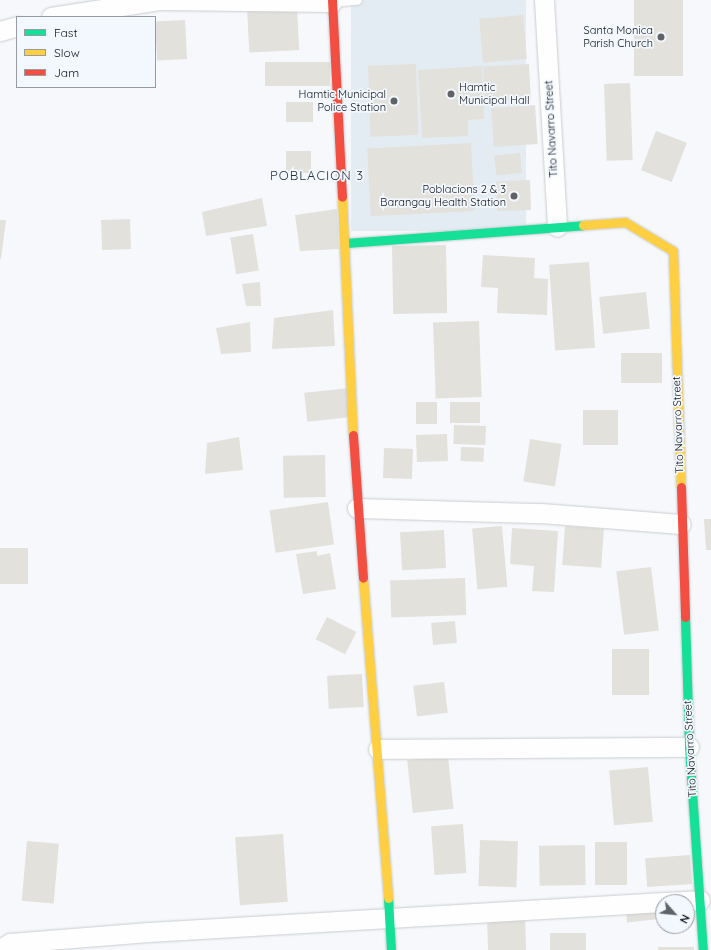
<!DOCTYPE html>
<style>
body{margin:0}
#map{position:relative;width:711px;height:950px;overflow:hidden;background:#f6f8fb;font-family:Quicksand,sans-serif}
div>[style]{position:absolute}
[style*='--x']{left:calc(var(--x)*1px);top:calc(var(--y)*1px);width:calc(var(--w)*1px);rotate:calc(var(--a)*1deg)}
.built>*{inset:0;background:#e4ecf3;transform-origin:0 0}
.building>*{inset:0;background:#e3e1db;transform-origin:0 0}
.roads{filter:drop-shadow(0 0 1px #c9cdd0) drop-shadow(0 0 1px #c9cdd0)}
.lane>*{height:9px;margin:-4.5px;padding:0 4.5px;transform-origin:4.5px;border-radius:4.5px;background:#fefefe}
.street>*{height:19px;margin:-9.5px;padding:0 9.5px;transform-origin:9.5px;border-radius:9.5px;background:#fefefe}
.fast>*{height:9px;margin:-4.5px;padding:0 4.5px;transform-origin:4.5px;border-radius:4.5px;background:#16e098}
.slow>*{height:9px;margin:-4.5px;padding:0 4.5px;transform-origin:4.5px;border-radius:4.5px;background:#ffcf43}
.jam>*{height:9px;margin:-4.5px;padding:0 4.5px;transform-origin:4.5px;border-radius:4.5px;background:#f24e42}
.dots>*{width:11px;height:11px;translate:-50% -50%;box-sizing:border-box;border:2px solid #f3f8fe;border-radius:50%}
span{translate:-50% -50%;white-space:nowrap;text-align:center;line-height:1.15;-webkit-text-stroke:3.5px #f3f8fe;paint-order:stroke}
.poi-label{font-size:11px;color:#0f1318}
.right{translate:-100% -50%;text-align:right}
.left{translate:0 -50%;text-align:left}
.street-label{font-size:11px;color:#0f1318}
.quarter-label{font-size:13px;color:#2a343e;letter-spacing:1px}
.legend{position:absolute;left:16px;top:16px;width:140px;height:72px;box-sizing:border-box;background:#f3f8fe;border:1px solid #989ca2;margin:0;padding:5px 7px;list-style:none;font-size:12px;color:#0f1318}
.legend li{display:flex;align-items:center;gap:8px;height:20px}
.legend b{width:20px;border:1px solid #989ca2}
.north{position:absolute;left:655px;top:894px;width:40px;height:40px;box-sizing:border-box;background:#f3f8fe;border:1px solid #989ca2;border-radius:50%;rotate:117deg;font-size:11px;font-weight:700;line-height:16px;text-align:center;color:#0f1318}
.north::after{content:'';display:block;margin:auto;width:14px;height:18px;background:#606367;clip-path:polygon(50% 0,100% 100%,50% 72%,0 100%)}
</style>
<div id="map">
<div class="built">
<i style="left:351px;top:0;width:175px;height:231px"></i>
</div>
<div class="building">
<i style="left:634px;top:0;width:49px;height:76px"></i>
<i style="left:297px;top:7px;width:43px;height:50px;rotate:87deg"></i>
<i style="left:523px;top:15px;width:44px;height:44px;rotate:85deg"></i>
<i style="left:185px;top:20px;width:39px;height:30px;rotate:87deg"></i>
<i style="left:265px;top:62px;width:65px;height:24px"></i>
<i style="left:416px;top:64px;width:71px;height:48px;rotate:88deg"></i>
<i style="left:529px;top:64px;width:36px;height:46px;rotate:87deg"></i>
<i style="clip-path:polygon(482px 66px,484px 119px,468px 120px,468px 136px,422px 138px,418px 70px)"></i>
<i style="left:630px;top:83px;width:77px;height:26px;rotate:88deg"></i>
<i style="left:286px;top:102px;width:27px;height:20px"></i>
<i style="left:535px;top:105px;width:39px;height:44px;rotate:86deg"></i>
<i style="left:656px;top:131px;width:33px;height:42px;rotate:21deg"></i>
<i style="left:471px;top:143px;width:68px;height:104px;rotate:87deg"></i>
<i style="left:286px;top:151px;width:25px;height:22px"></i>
<i style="left:520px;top:153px;width:20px;height:26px;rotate:84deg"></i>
<i style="left:530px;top:180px;width:30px;height:34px;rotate:88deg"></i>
<i style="clip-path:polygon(262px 198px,267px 226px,206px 236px,202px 212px)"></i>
<i style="clip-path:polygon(337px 209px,339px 249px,300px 251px,295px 215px)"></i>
<i style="left:130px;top:219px;width:30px;height:29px;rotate:88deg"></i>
<i style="clip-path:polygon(0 220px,6px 220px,1px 259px,0 259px)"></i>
<i style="left:253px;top:234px;width:37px;height:23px;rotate:81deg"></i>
<i style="left:446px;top:245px;width:68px;height:54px;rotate:89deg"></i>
<i style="clip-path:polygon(483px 255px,535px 258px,534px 278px,548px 279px,547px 315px,497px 313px,498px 288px,481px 287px)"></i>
<i style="left:589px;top:262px;width:86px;height:40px;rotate:86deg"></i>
<i style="clip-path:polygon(260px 282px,261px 306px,246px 306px,242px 284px)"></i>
<i style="left:646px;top:292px;width:37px;height:47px;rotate:84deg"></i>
<i style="clip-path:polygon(333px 310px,335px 346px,272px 349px,274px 318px)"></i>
<i style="left:479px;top:321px;width:76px;height:46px;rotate:88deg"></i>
<i style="clip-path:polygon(250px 322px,251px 352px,221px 354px,216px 328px)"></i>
<i style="left:621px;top:353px;width:41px;height:30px"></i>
<i style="left:350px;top:388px;width:29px;height:46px;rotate:84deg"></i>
<i style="left:437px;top:402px;width:22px;height:21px;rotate:90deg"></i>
<i style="left:480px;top:402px;width:21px;height:30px;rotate:90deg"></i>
<i style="left:583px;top:410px;width:35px;height:35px"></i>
<i style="left:454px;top:425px;width:32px;height:19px;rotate:2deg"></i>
<i style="left:447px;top:434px;width:27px;height:31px;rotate:88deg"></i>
<i style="clip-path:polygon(239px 437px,243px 470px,205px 474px,207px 443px)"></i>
<i style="left:530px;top:439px;width:32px;height:43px;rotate:9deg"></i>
<i style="left:461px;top:447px;width:23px;height:14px;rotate:2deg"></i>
<i style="left:384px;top:448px;width:29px;height:30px;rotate:2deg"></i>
<i style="left:325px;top:455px;width:42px;height:42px;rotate:89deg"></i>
<i style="left:328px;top:502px;width:43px;height:59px;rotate:82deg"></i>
<i style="clip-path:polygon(704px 519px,711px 519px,711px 550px,706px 550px)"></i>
<i style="left:502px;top:526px;width:61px;height:30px;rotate:85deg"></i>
<i style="left:565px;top:526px;width:39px;height:39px;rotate:4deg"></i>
<i style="clip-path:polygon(512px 528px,558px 531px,554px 592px,532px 591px,534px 566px,510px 564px)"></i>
<i style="left:444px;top:530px;width:38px;height:44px;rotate:87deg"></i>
<i style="left:0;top:548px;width:28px;height:36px"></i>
<i style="clip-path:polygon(317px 551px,317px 556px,330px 553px,336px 589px,303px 594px,296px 554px)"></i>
<i style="left:651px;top:567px;width:64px;height:35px;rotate:83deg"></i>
<i style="left:465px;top:578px;width:37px;height:75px;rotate:88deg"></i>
<i style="left:327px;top:617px;width:33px;height:25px;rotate:27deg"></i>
<i style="left:455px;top:621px;width:22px;height:24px;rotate:85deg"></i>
<i style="left:612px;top:649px;width:37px;height:46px"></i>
<i style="left:362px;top:674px;width:33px;height:35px;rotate:87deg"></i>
<i style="left:444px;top:682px;width:31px;height:31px;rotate:83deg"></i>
<i style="left:448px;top:756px;width:53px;height:41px;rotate:84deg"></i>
<i style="left:648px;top:767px;width:55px;height:39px;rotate:85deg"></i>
<i style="left:463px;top:824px;width:49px;height:32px;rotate:86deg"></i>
<i style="left:283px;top:834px;width:68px;height:48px;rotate:86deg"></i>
<i style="left:480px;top:840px;width:38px;height:46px;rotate:2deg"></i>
<i style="left:27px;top:841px;width:32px;height:60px;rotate:5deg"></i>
<i style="left:627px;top:842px;width:43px;height:32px;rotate:90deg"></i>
<i style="left:585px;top:845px;width:40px;height:46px;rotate:89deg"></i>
<i style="left:690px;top:855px;width:29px;height:45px;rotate:86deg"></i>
<i style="left:659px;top:910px;width:9px;height:33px;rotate:84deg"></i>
<i style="left:525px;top:918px;width:32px;height:38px;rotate:88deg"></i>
<i style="left:550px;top:933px;width:36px;height:17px"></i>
<i style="left:658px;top:947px;width:36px;height:3px"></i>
</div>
<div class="roads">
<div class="lane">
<i style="--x:332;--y:2;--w:25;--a:-5"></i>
</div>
<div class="street">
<i style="--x:544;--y:0;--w:227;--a:86.7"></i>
<i style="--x:51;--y:17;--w:109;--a:-8.9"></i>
<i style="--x:159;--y:0;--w:173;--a:0.7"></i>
<i style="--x:0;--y:31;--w:18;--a:-16"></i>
<i style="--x:357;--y:508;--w:184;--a:1.6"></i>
<i style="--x:541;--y:513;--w:140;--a:4.5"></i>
<i style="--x:378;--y:749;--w:311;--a:-0.4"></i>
<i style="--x:664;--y:902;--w:36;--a:-3"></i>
<i style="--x:0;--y:949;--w:12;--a:-31"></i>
<i style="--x:10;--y:943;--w:139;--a:-4.5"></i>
<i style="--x:149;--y:932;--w:515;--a:-3.34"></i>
</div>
<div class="fast">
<i style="--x:346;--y:243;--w:238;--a:-4.3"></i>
<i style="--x:685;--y:617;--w:130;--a:88.2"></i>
<i style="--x:689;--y:747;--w:203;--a:86.1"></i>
<i style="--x:388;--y:898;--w:52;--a:86.7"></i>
</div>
<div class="slow">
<i style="--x:342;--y:197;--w:238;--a:87.4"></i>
<i style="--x:583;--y:225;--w:42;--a:-4.1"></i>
<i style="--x:625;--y:222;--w:56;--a:31.1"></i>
<i style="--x:673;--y:251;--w:236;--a:88.1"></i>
<i style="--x:363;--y:578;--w:321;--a:85.5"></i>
</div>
<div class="jam">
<i style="--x:332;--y:0;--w:197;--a:87.1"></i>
<i style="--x:353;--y:435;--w:143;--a:86"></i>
<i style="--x:681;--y:487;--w:130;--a:88.2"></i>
</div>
</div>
<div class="dots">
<i style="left:661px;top:37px;background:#606367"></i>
<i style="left:451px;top:94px;background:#606367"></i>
<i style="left:394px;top:101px;background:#606367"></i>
<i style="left:514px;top:196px;background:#606367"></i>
</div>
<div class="poi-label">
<span class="right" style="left:653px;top:37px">Santa Monica<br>Parish Church</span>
<span class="left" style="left:459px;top:94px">Hamtic<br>Municipal Hall</span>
<span class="right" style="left:386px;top:101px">Hamtic Municipal<br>Police Station</span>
<span class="right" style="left:506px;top:196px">Poblacions 2 &amp; 3<br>Barangay Health Station</span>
</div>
<div class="street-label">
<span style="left:551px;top:129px;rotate:-93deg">Tito Navarro Street</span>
<span style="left:678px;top:425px;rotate:-92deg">Tito Navarro Street</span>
<span style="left:690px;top:749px;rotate:-93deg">Tito Navarro Street</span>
</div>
<div class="quarter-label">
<span style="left:317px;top:175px">POBLACION 3</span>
</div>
<ul class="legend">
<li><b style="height:5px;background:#16e098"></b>Fast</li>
<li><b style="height:5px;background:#ffcf43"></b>Slow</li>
<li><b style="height:5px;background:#f24e42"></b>Jam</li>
</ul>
<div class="north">N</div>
</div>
